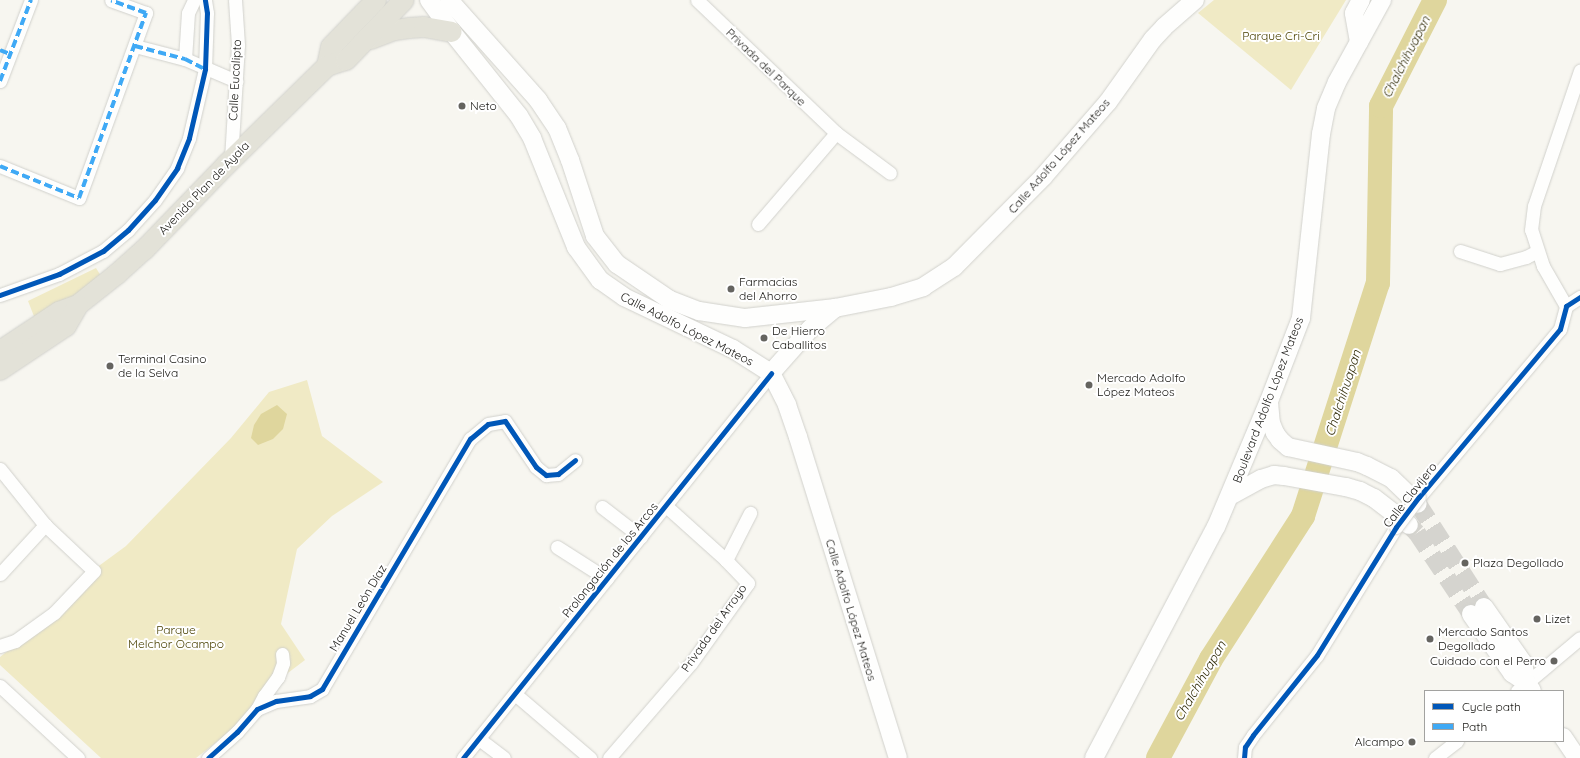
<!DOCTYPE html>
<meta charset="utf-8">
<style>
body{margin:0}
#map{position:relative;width:1580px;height:758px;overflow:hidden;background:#f7f6f0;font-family:Quicksand,sans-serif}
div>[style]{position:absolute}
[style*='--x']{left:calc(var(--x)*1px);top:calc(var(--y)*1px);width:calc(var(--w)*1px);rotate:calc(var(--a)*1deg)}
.green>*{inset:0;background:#f0eac5}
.water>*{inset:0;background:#dfd69d}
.river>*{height:24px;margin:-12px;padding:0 12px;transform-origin:12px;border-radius:12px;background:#dfd69d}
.secondary-tunnel>*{height:18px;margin-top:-9px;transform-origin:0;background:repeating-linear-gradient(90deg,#d5d4cf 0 18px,transparent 0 27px)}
.roads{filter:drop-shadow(0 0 1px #d1d1cc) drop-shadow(0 0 1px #d1d1cc)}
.street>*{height:13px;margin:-6.5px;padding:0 6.5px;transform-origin:6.5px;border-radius:6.5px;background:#fefefd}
.secondary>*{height:18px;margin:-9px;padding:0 9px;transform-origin:9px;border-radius:9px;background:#fefefd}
.primary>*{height:20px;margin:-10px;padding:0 10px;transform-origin:10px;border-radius:10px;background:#e3e2d8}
.bridges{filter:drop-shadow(0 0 1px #d1d1cc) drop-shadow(0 0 1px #d1d1cc)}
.street-bridge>*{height:13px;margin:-6.5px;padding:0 6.5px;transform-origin:6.5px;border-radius:6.5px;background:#fefefd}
.quiet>*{height:4px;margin-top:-2px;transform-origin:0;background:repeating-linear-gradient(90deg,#3fa9f5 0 8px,transparent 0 12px)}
.cycleway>*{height:5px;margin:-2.5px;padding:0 2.5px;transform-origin:2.5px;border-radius:2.5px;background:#0057b8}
.dots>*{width:11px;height:11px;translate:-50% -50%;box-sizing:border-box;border:2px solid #fff;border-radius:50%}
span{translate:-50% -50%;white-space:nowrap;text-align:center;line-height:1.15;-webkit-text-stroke:4px #fff;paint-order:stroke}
.park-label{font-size:12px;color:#494000}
.street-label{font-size:12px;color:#171612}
.poi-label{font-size:12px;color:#171612}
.left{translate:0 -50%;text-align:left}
.right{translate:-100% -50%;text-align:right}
.water-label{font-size:13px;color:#322d09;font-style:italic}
.legend{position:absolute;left:1424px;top:690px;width:140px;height:52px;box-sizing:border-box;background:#fff;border:1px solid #a2a2a0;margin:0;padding:5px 7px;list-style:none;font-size:12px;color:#171612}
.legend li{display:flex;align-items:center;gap:8px;height:20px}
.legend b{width:20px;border:1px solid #a2a2a0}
</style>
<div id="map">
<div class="green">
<i style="clip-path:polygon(1214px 0,1346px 0,1291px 90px,1198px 13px)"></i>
<i style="clip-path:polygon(96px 268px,101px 276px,37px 324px,28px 301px)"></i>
<i style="clip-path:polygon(307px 380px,322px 436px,383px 482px,332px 516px,297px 549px,281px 624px,305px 660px,268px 688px,241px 723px,196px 758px,101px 758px,0 665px,0 657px,25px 637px,96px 568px,126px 546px,231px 438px,269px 392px)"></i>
</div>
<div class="water">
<i style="clip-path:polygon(277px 405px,287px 414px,283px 429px,273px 439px,258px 445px,251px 438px,254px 425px,261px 414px)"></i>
</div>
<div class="river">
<i style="--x:1158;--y:758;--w:112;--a:-61.8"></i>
<i style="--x:1211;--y:659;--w:170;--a:-57.2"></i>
<i style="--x:1303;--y:516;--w:245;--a:-72.2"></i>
<i style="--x:1378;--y:283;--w:177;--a:-89"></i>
<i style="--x:1381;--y:106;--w:119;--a:-63"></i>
</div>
<div class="secondary-tunnel">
<i style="--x:1418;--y:504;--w:122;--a:57.3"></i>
<i style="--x:1409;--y:525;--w:11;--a:45"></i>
<i style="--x:1417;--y:533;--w:97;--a:56.3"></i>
</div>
<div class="roads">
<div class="street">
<i style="--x:697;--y:0;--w:192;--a:43.7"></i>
<i style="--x:836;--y:133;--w:67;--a:36.5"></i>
<i style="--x:135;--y:46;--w:52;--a:14.6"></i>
<i style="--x:185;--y:59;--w:56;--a:23.3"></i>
<i style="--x:185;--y:59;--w:46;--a:-86.3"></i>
<i style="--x:188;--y:13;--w:14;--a:-65"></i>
<i style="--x:0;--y:81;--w:87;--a:-69.1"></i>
<i style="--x:231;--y:159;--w:114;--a:-86.5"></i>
<i style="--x:238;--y:45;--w:45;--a:-93.8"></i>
<i style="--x:0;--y:166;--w:85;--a:22.1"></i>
<i style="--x:79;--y:198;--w:197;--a:-70.1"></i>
<i style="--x:146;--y:13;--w:37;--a:-160"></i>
<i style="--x:758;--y:224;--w:120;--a:-49.4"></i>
<i style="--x:1460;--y:251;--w:42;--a:18"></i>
<i style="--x:1500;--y:264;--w:27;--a:-15"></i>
<i style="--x:1526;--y:257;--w:13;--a:-27"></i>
<i style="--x:0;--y:295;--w:63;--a:-19.6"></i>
<i style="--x:59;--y:274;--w:50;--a:-27.6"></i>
<i style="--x:103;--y:251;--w:33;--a:-40"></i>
<i style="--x:128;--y:230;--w:40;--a:-48"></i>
<i style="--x:155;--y:200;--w:39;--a:-55"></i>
<i style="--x:177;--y:168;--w:32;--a:-68"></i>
<i style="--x:189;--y:138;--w:71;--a:-76.9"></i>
<i style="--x:205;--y:69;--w:56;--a:-88"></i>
<i style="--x:207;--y:13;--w:13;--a:-99"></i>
<i style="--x:1566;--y:306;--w:46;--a:-119.9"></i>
<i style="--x:1543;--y:266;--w:38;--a:-108"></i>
<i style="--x:1531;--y:230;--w:24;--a:-83"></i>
<i style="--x:1534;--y:206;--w:143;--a:-71.2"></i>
<i style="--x:0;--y:469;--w:72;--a:51.2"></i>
<i style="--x:45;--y:525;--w:67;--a:43.2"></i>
<i style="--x:94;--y:571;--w:58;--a:133.6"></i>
<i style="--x:54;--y:613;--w:48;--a:144.3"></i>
<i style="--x:15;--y:641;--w:16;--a:162"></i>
<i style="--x:1419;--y:497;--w:219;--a:-50"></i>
<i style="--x:1560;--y:329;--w:24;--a:-75"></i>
<i style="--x:1566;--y:306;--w:17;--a:-33"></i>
<i style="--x:602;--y:507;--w:49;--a:37.6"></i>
<i style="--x:557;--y:547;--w:59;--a:32.6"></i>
<i style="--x:726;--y:560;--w:53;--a:-62.9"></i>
<i style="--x:0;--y:574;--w:67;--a:-47.4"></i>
<i style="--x:0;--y:686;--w:106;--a:42.7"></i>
<i style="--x:1517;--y:691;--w:82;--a:-40.1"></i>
<i style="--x:515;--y:694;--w:99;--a:40.5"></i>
<i style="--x:257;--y:709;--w:15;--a:-62"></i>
<i style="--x:264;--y:696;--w:24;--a:-54"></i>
<i style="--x:278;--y:677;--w:15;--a:-70"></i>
<i style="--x:283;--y:663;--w:9;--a:-96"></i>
<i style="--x:479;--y:739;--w:31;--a:37"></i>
<i style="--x:208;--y:758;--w:39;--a:-42"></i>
<i style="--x:237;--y:732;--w:30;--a:-49"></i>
<i style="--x:257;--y:709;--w:21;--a:-23"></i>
<i style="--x:276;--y:701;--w:34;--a:-8"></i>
<i style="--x:310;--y:696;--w:14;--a:-30"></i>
<i style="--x:322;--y:689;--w:291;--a:-59.4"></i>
<i style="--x:470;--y:439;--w:23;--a:-40"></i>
<i style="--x:488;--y:424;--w:17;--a:-10"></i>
<i style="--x:505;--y:421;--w:55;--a:56"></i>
<i style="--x:536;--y:467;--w:13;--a:39"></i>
<i style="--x:546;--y:475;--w:12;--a:-5"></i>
<i style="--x:558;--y:474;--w:22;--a:-39"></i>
<i style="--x:463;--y:758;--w:493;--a:-51.3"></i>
<i style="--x:609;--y:758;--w:125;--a:-49.2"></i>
<i style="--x:691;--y:663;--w:98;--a:-54.5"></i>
<i style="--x:748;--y:583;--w:32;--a:-134"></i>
<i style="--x:726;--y:560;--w:81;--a:-138"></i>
<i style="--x:1244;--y:758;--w:11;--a:-85"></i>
<i style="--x:1245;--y:747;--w:14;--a:-56"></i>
<i style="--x:1253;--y:735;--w:102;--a:-51.3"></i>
<i style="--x:1317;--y:655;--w:150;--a:-58.3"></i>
<i style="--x:1435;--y:758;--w:28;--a:-38"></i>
</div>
<div class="secondary">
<i style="--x:429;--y:0;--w:39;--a:54"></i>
<i style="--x:452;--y:32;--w:107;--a:51.4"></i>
<i style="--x:519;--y:116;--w:26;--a:59"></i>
<i style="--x:532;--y:138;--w:118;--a:68"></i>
<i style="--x:576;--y:247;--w:41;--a:54"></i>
<i style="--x:600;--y:280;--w:29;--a:35"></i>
<i style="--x:624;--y:297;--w:121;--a:25.5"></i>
<i style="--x:733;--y:349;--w:45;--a:32.3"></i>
<i style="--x:771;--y:373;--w:36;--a:63"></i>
<i style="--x:787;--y:405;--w:34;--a:71"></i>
<i style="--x:798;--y:437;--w:336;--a:72.7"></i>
<i style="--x:449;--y:0;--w:134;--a:48.3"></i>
<i style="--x:538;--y:100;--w:34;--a:56"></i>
<i style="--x:557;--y:128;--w:35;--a:68"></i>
<i style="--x:570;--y:160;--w:80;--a:71.8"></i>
<i style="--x:595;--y:236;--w:36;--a:52"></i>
<i style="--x:617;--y:264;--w:64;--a:34.2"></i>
<i style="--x:670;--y:300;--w:31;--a:21"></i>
<i style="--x:699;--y:311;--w:47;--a:8.7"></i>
<i style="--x:745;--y:318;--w:91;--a:-6.3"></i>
<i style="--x:835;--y:308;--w:57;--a:-11.1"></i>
<i style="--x:891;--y:297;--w:34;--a:-17"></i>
<i style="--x:923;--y:287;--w:37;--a:-33"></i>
<i style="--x:954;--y:267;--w:127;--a:-45.3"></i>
<i style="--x:1043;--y:177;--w:99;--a:-49.1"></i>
<i style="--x:1108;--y:102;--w:77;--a:-54.5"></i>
<i style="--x:1153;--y:39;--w:16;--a:-47"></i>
<i style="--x:1164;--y:27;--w:41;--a:-41.1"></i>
<i style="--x:1359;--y:42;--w:29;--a:-100"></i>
<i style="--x:1354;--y:13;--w:15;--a:-62"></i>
<i style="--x:771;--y:373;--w:59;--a:-48.4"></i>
<i style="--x:810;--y:329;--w:33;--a:-40"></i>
<i style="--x:1269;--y:402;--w:21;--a:85"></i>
<i style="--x:1271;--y:423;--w:11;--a:68"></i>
<i style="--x:1275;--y:433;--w:9;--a:54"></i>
<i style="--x:1280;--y:440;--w:11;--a:41"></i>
<i style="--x:1288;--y:447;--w:71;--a:12.3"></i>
<i style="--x:1357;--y:462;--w:11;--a:22"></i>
<i style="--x:1367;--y:466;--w:27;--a:27"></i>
<i style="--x:1391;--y:478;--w:37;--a:44"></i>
<i style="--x:1230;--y:496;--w:35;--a:-29"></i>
<i style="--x:1261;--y:479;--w:14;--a:-17"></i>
<i style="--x:1274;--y:475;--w:10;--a:6"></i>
<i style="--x:1284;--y:476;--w:63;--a:10.1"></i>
<i style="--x:1346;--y:487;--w:15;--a:16"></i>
<i style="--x:1360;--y:491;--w:16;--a:27"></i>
<i style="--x:1374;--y:498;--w:44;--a:37.6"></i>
<i style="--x:1484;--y:607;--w:68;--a:55.1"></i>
<i style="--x:1523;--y:663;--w:20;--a:79"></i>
<i style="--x:1527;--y:683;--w:9;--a:58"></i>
<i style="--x:1471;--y:614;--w:72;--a:55.2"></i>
<i style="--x:1512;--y:673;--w:18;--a:34"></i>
<i style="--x:1563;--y:737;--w:25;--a:56"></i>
<i style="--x:1094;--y:758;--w:261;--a:-62.2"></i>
<i style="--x:1216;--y:527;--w:137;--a:-67.2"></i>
<i style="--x:1269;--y:401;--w:89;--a:-68.9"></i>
<i style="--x:1301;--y:318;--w:185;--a:-83.8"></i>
<i style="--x:1321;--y:134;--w:26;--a:-79"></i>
<i style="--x:1326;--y:108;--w:28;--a:-67"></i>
<i style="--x:1337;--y:82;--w:94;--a:-61.2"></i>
</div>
<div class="primary">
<i style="--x:371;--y:39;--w:26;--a:-21"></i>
<i style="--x:395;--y:30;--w:14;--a:-8"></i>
<i style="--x:409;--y:28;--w:15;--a:-4"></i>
<i style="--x:424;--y:27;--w:28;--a:10"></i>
<i style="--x:327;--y:66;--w:19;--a:-78"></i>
<i style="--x:331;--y:47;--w:65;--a:-46.2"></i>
<i style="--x:0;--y:351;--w:71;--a:-33.5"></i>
<i style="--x:59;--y:312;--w:20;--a:-20"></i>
<i style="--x:78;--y:305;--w:50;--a:-38.5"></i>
<i style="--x:117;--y:274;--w:36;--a:-42"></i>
<i style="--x:144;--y:250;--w:118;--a:-46"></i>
<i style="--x:226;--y:165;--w:141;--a:-44.4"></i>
<i style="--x:327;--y:66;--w:20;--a:-18"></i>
<i style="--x:346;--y:60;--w:83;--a:-46"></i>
<i style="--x:0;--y:370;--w:79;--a:-33.7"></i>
<i style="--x:66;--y:326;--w:24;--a:-60"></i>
</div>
</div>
<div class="bridges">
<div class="street-bridge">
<i style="--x:1396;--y:527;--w:38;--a:-53"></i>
</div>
</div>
<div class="quiet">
<i style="--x:135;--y:46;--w:52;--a:14.6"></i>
<i style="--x:185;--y:59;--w:22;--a:27"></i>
<i style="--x:0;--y:50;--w:11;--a:22"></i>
<i style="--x:0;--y:81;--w:87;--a:-69.1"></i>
<i style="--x:0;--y:166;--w:85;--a:22.1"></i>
<i style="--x:79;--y:198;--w:197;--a:-70.1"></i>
<i style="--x:146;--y:13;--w:37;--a:-160"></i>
</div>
<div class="cycleway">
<i style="--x:0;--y:295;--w:63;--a:-19.6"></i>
<i style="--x:59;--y:274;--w:50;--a:-27.6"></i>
<i style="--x:103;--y:251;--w:33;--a:-40"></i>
<i style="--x:128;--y:230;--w:40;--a:-48"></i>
<i style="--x:155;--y:200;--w:39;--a:-55"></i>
<i style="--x:177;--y:168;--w:32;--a:-68"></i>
<i style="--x:189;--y:138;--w:71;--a:-76.9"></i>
<i style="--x:205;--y:69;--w:56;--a:-88"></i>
<i style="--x:207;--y:13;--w:13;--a:-99"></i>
<i style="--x:208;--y:758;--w:39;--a:-42"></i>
<i style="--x:237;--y:732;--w:30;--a:-49"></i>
<i style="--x:257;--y:709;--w:21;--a:-23"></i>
<i style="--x:276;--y:701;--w:34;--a:-8"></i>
<i style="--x:310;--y:696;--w:14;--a:-30"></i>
<i style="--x:322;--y:689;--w:291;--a:-59.4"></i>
<i style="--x:470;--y:439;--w:23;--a:-40"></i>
<i style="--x:488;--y:424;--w:17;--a:-10"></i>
<i style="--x:505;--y:421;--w:55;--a:56"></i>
<i style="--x:536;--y:467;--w:13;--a:39"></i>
<i style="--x:546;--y:475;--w:12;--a:-5"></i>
<i style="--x:558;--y:474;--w:22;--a:-39"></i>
<i style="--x:463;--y:758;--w:493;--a:-51.3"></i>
<i style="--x:1244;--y:758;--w:11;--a:-85"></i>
<i style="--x:1245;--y:747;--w:14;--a:-56"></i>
<i style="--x:1253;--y:735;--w:102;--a:-51.3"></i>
<i style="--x:1317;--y:655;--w:150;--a:-58.3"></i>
<i style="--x:1396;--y:527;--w:38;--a:-53"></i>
<i style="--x:1419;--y:497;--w:219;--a:-50"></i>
<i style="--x:1560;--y:329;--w:24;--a:-75"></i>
<i style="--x:1566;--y:306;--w:17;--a:-33"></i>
</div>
<div class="dots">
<i style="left:462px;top:106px;background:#656460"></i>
<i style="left:731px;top:289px;background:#656460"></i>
<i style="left:764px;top:338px;background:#656460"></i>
<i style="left:110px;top:366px;background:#656460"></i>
<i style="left:1089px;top:385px;background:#656460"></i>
<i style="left:1465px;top:563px;background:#656460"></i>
<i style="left:1537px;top:619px;background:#656460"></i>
<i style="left:1430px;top:639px;background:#656460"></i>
<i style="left:1554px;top:661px;background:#656460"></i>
<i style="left:1412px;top:742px;background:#656460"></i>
</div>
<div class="park-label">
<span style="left:1281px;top:36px">Parque Cri-Cri</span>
<span style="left:176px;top:637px">Parque<br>Melchor Ocampo</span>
</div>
<div class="street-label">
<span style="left:766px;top:67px;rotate:44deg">Privada del Parque</span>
<span style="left:235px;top:80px;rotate:-87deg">Calle Eucalipto</span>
<span style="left:1059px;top:156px;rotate:-49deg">Calle Adolfo López Mateos</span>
<span style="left:204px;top:188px;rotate:-46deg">Avenida Plan de Ayala</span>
<span style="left:687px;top:329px;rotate:27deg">Calle Adolfo López Mateos</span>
<span style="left:1268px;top:400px;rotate:-69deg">Boulevard Adolfo López Mateos</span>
<span style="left:1410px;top:495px;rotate:-52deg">Calle Clavijero</span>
<span style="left:610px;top:560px;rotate:-51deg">Prolongación de los Arcos</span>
<span style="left:358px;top:608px;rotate:-59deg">Manuel León Díaz</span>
<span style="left:851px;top:610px;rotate:73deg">Calle Adolfo López Mateos</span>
<span style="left:714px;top:628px;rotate:-55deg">Privada del Arroyo</span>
</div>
<div class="poi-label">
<span class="left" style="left:470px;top:106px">Neto</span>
<span class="left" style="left:739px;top:289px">Farmacias<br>del Ahorro</span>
<span class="left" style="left:772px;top:338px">De Hierro<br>Caballitos</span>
<span class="left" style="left:118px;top:366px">Terminal Casino<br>de la Selva</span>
<span class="left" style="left:1097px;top:385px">Mercado Adolfo<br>López Mateos</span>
<span class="left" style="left:1473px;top:563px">Plaza Degollado</span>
<span class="left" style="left:1545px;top:619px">Lizet</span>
<span class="left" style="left:1438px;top:639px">Mercado Santos<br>Degollado</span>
<span class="right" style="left:1546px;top:661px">Cuidado con el Perro</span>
<span class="right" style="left:1404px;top:742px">Alcampo</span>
</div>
<div class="water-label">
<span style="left:1406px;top:57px;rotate:-63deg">Chalchihuapan</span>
<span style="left:1343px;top:393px;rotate:-72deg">Chalchihuapan</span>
<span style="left:1200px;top:681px;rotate:-60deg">Chalchihuapan</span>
</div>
<ul class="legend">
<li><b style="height:5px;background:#0057b8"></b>Cycle path</li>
<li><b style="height:5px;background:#3fa9f5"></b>Path</li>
</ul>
</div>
